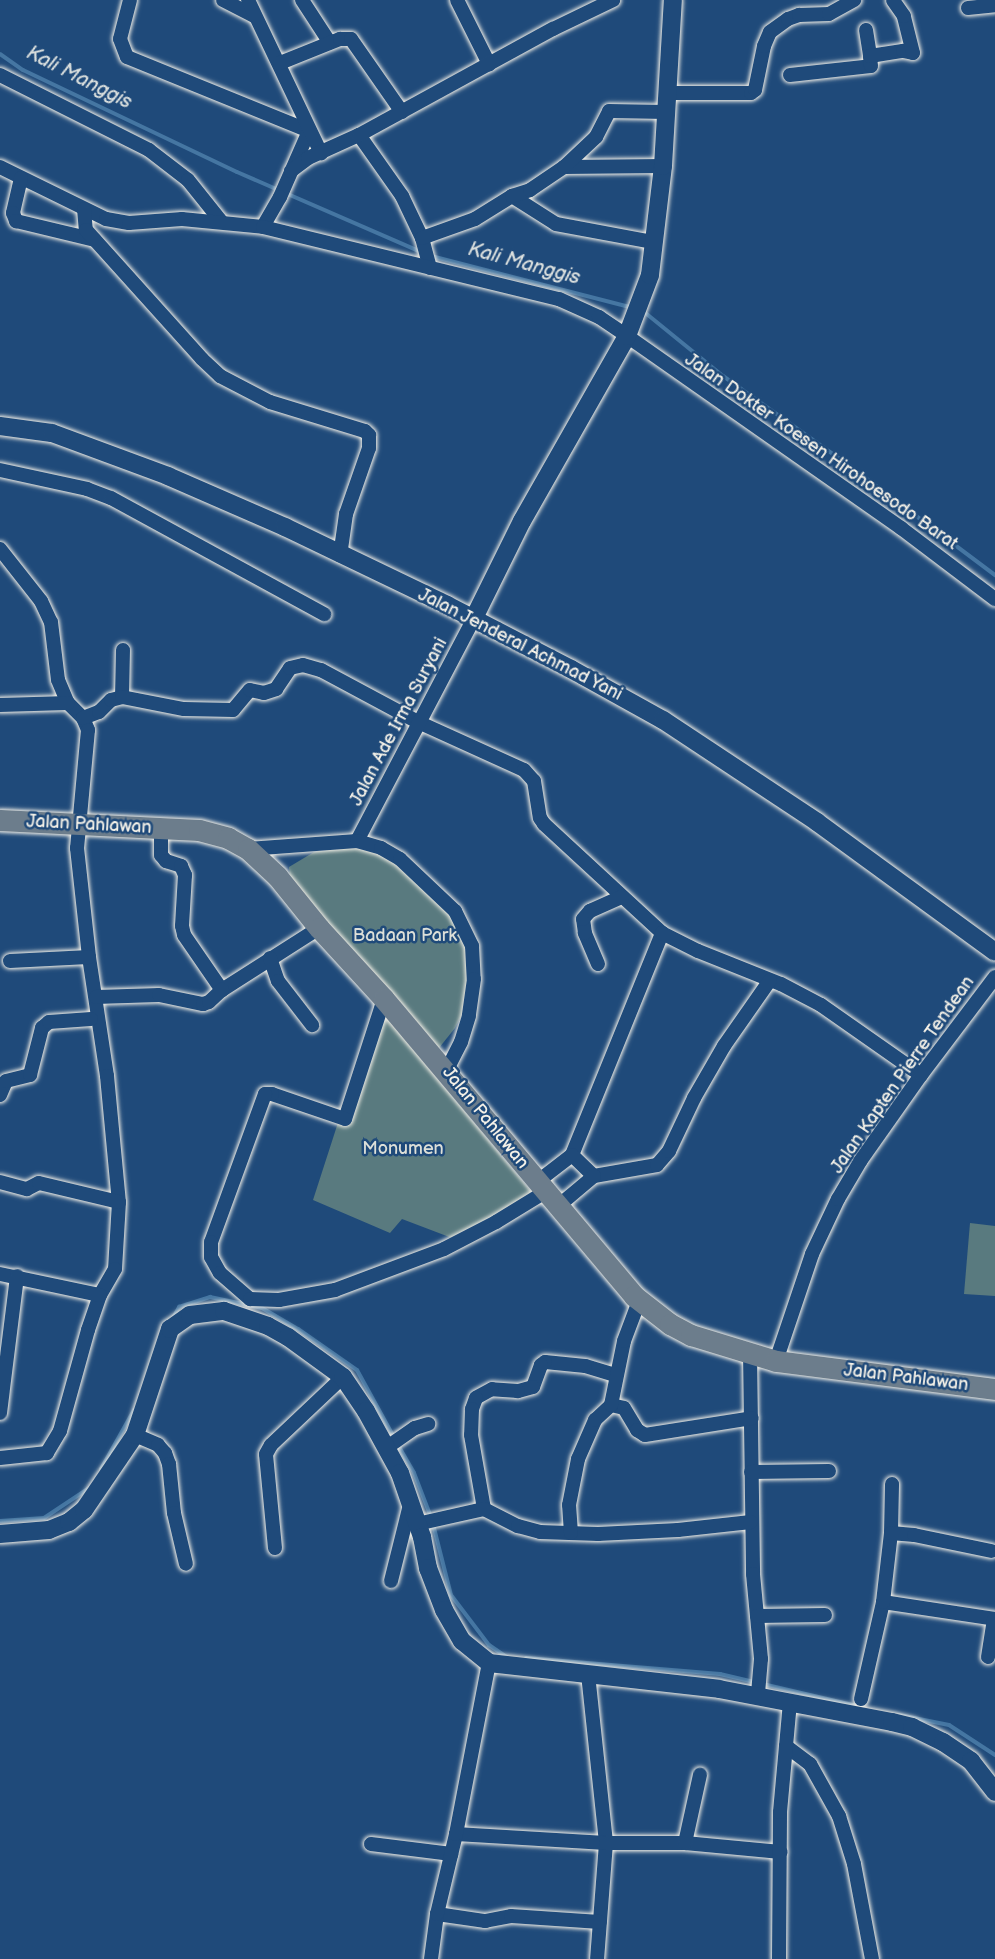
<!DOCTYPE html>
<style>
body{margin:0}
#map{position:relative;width:995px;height:1959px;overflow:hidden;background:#1f4a7a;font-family:"Balsamiq Sans",sans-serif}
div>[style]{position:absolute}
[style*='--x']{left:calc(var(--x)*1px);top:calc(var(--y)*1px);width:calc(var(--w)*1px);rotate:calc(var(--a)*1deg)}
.green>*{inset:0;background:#597a7f}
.stream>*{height:4px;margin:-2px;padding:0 2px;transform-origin:2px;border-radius:2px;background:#4576a2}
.roads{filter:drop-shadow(0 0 2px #f4f1e8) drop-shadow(0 0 2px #f4f1e8)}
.street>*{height:14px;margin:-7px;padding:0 7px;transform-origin:7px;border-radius:7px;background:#1f4a7a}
.secondary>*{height:18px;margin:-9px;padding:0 9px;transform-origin:9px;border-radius:9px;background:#1f4a7a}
.primary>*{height:21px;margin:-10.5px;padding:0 10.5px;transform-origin:10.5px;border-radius:10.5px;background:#6c7d8c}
span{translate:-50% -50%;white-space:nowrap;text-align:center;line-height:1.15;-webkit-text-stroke:5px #1f4a7a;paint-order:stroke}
.street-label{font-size:18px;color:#f4f1e8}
.park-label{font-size:18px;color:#dddfd8}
.water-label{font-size:20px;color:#dadfde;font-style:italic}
</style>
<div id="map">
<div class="green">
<i style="clip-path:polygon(344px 847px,374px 851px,402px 866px,452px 915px,467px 944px,467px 1005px,455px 1028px,439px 1048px,291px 886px,289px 867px,314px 852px)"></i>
<i style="clip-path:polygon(376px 1005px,534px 1195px,452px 1238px,402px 1219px,390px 1233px,313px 1200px)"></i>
<i style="clip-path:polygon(970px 1223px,995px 1226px,995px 1296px,964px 1294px)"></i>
</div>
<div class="stream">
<i style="--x:0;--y:54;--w:28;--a:35"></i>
<i style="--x:23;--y:70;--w:237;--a:25.5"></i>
<i style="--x:237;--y:172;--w:201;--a:23.5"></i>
<i style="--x:431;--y:256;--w:209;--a:14.4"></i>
<i style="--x:643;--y:311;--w:103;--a:39.1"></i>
<i style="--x:723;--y:376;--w:157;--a:35.4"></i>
<i style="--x:851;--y:467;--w:180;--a:36.9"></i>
<i style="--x:173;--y:1318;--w:13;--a:-61"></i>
<i style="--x:179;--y:1307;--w:33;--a:-18"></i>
<i style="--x:210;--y:1297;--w:53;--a:11.9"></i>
<i style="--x:262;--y:1308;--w:42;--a:30.3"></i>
<i style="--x:298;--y:1329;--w:72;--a:34.8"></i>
<i style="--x:357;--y:1370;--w:79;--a:61.2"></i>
<i style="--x:398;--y:1445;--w:32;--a:60"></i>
<i style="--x:414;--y:1473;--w:47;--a:68.9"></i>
<i style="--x:101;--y:1469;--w:68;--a:-60.8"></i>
<i style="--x:0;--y:1521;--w:44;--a:-3.9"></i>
<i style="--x:44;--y:1518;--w:58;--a:-33.7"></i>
<i style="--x:433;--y:1524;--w:73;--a:75.8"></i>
<i style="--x:451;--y:1595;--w:63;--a:52.8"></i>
<i style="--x:489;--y:1645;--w:22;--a:34"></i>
<i style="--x:526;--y:1658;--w:195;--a:4.7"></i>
<i style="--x:720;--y:1674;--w:146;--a:13.1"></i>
<i style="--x:899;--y:1715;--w:51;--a:11.3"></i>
<i style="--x:949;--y:1725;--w:55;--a:33.1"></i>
</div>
<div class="roads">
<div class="street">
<i style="--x:130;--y:0;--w:40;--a:104.4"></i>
<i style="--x:120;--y:39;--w:19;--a:69"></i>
<i style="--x:127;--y:57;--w:196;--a:22.1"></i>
<i style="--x:309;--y:131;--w:72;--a:113.7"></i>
<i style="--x:280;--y:197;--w:34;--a:120"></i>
<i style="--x:223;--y:0;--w:35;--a:27"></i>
<i style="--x:248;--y:0;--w:170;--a:64.5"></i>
<i style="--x:302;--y:0;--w:51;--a:56.9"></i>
<i style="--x:457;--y:0;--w:72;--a:63.4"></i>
<i style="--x:968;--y:8;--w:27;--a:-6"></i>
<i style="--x:866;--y:30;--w:26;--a:81"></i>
<i style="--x:280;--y:63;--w:65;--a:-21.8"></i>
<i style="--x:340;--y:39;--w:11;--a:0"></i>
<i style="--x:351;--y:39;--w:89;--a:55.1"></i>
<i style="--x:0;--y:75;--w:167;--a:26.7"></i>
<i style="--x:149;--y:150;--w:49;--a:37.6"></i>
<i style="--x:188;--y:180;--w:53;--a:51.2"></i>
<i style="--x:790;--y:75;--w:81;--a:-6.3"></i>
<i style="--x:871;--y:66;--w:10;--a:-96"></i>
<i style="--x:870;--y:56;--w:33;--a:-9"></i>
<i style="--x:903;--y:51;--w:10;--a:11"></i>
<i style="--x:913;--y:53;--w:38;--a:-104"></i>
<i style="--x:904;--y:16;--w:19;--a:-125"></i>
<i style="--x:667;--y:93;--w:84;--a:0"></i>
<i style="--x:751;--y:93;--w:5;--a:-37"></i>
<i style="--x:755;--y:90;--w:45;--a:-78.4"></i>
<i style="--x:764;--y:46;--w:15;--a:-67"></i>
<i style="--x:770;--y:32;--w:22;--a:-36"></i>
<i style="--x:788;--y:19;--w:12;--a:-20"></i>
<i style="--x:799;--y:15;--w:30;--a:-2"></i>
<i style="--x:829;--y:14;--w:29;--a:-29"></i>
<i style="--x:359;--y:135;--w:75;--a:54.8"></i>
<i style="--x:402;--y:196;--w:47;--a:64.5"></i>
<i style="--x:422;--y:238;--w:31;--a:75"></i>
<i style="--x:0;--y:167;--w:118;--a:26.1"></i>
<i style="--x:106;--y:219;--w:23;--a:10"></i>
<i style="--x:129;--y:223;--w:53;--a:-4.3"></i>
<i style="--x:182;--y:219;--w:81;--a:5.6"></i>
<i style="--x:263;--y:227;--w:305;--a:13.7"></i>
<i style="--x:559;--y:299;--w:44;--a:24.2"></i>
<i style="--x:599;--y:317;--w:34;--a:34"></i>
<i style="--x:627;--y:336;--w:335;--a:35"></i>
<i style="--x:901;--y:528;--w:118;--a:37.1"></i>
<i style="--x:564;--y:167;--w:99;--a:-0.6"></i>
<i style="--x:291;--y:171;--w:21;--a:-37"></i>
<i style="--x:308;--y:158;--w:56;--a:-24.3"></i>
<i style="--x:359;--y:135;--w:221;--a:-28.7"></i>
<i style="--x:553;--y:29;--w:67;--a:-25.8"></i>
<i style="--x:21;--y:178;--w:36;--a:103"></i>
<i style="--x:13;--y:213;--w:9;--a:69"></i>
<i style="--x:16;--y:221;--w:81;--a:13.5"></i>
<i style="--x:512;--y:196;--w:52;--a:32.5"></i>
<i style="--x:556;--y:224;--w:99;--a:10.5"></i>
<i style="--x:84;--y:209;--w:21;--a:85"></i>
<i style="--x:86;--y:230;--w:173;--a:48"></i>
<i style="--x:202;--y:359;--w:25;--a:43"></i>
<i style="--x:220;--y:376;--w:56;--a:27.5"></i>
<i style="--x:270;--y:402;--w:99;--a:17"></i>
<i style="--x:365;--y:431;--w:6;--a:45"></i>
<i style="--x:369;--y:435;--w:13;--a:90"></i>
<i style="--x:369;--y:448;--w:70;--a:109.2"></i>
<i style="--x:346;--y:514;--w:42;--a:98.1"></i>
<i style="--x:422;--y:238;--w:56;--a:-19.7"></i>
<i style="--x:475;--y:219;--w:44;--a:-31.9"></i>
<i style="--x:512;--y:196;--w:19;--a:-18"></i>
<i style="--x:530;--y:190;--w:41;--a:-34.1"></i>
<i style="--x:564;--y:167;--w:44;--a:-43.2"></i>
<i style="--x:596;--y:137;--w:29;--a:-63"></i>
<i style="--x:609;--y:111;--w:57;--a:1"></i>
<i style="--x:0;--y:470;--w:89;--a:12.3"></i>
<i style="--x:87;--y:489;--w:26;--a:21"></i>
<i style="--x:111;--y:498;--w:243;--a:28.6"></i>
<i style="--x:0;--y:549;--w:66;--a:51.7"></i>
<i style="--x:41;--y:601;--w:23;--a:65"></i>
<i style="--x:51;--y:622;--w:58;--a:83.1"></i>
<i style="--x:58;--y:680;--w:25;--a:67"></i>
<i style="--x:68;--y:703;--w:21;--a:45"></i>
<i style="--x:83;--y:718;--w:13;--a:67"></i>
<i style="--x:88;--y:730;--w:119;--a:95.3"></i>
<i style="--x:77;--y:848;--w:110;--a:83.7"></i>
<i style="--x:89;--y:957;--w:120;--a:81.4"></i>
<i style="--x:107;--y:1076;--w:127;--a:84.6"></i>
<i style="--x:119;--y:1202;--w:67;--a:93.4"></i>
<i style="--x:115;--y:1269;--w:30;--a:120"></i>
<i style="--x:100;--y:1295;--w:37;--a:109"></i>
<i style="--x:88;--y:1330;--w:105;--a:105.5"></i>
<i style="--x:60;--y:1431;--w:26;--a:121"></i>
<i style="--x:47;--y:1453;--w:47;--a:173.9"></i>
<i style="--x:122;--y:697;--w:47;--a:-88.8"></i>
<i style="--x:0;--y:705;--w:68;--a:-1.7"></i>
<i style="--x:83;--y:718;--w:17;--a:-21"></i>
<i style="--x:99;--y:712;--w:17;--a:-45"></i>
<i style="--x:111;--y:700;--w:11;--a:-15"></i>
<i style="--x:122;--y:697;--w:63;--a:11"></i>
<i style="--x:184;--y:709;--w:49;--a:1.2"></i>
<i style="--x:233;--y:710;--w:26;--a:-50"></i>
<i style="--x:250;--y:690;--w:14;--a:12"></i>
<i style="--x:264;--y:693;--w:13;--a:-18"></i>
<i style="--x:276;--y:689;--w:25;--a:-56"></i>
<i style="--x:290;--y:668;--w:13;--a:-13"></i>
<i style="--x:303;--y:665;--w:19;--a:16"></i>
<i style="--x:321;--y:670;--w:110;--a:28.2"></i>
<i style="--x:418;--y:722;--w:116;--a:24.4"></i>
<i style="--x:524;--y:770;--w:15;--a:48"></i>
<i style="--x:534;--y:781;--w:37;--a:81"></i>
<i style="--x:540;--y:818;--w:7;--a:56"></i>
<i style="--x:544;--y:824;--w:161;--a:42.7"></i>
<i style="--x:161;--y:828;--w:27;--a:90"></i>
<i style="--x:161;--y:855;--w:8;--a:50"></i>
<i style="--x:166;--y:861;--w:16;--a:18"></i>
<i style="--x:181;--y:866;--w:10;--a:66"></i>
<i style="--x:185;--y:875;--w:51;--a:93.4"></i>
<i style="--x:182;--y:926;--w:9;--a:77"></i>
<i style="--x:184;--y:935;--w:67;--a:55.4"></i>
<i style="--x:222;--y:990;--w:115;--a:-32.6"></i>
<i style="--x:357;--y:841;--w:250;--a:-62.3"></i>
<i style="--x:248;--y:849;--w:109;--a:-4.2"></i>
<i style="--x:357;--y:841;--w:25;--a:16"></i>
<i style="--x:381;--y:848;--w:22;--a:30"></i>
<i style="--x:400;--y:859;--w:76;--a:43.4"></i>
<i style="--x:455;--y:911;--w:39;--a:64"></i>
<i style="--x:472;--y:946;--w:33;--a:87"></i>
<i style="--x:474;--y:979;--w:37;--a:98"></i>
<i style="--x:469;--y:1016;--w:27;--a:107"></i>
<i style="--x:461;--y:1042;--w:33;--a:117"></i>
<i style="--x:270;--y:958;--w:24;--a:71"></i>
<i style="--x:278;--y:981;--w:56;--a:52.3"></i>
<i style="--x:10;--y:961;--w:79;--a:-2.9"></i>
<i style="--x:598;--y:964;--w:34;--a:-113"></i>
<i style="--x:585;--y:933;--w:14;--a:-98"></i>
<i style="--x:583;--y:919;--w:11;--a:-49"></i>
<i style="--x:590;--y:911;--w:35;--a:-24"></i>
<i style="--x:96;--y:997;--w:63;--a:-1.8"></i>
<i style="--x:159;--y:995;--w:45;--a:11.6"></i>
<i style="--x:203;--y:1004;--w:6;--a:-18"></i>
<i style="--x:209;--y:1002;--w:18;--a:-43"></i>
<i style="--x:384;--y:999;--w:126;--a:108"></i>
<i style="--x:345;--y:1119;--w:77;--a:-161.1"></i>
<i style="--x:272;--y:1094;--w:7;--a:180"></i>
<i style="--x:265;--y:1094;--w:158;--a:110"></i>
<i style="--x:211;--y:1242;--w:15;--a:90"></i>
<i style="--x:211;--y:1257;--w:18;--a:61"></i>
<i style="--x:220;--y:1273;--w:40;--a:41"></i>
<i style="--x:250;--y:1299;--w:29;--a:2"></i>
<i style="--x:279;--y:1300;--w:57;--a:-10.1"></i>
<i style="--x:335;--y:1290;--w:116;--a:-20.6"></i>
<i style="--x:444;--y:1249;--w:59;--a:-27.4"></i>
<i style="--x:496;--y:1222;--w:57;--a:-31.5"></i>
<i style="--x:0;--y:1095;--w:15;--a:-67"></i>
<i style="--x:6;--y:1081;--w:25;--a:-14"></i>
<i style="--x:30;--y:1075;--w:49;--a:-75.7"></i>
<i style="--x:42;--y:1028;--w:9;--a:-41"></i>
<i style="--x:49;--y:1022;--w:42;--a:-4.1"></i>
<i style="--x:572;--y:1155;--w:240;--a:-67.9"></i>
<i style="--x:662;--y:933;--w:40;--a:26.6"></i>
<i style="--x:698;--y:951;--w:89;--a:21.7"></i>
<i style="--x:781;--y:984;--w:45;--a:27.7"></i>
<i style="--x:821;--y:1005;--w:122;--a:35"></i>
<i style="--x:594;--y:1176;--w:64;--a:-9.9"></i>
<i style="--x:657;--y:1165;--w:18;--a:-49"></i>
<i style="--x:669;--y:1151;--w:59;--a:-64.7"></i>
<i style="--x:694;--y:1098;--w:60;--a:-60"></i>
<i style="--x:724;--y:1046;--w:80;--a:-55.1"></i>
<i style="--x:0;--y:1182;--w:28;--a:15"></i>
<i style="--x:27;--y:1189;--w:13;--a:-27"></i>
<i style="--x:39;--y:1183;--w:82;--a:13.4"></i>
<i style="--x:537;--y:1182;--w:44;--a:-37.6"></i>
<i style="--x:572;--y:1155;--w:30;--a:44"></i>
<i style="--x:594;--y:1176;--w:48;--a:140"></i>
<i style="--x:0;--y:1274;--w:102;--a:11.9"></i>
<i style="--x:750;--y:1353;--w:221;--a:89.2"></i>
<i style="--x:753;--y:1574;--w:85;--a:84.6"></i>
<i style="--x:761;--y:1659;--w:37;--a:95"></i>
<i style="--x:776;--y:1361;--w:113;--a:-71.4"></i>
<i style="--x:812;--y:1254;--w:61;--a:-64.7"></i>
<i style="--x:838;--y:1199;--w:45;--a:-59.5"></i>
<i style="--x:861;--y:1160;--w:104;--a:-54.8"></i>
<i style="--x:921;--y:1075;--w:123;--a:-52.9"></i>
<i style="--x:615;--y:1375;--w:31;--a:-163"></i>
<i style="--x:585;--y:1366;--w:40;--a:-174.3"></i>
<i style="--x:545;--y:1362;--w:5;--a:143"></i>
<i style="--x:541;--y:1365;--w:23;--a:110"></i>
<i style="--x:533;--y:1387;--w:16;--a:165"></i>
<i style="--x:518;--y:1391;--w:26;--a:-176"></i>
<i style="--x:492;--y:1389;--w:18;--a:151"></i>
<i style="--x:476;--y:1398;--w:12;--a:110"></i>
<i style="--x:472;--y:1409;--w:26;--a:92"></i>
<i style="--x:471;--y:1435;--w:75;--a:80"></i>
<i style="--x:484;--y:1509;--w:38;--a:27"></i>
<i style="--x:518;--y:1526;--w:23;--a:15"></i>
<i style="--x:540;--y:1532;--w:58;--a:2"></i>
<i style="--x:598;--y:1534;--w:80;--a:-2.9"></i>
<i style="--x:678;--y:1530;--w:73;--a:-6.3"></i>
<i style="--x:611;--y:1405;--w:13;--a:13"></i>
<i style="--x:624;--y:1408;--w:26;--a:59"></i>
<i style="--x:637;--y:1430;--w:9;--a:32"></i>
<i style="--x:645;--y:1435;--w:108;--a:-9"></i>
<i style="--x:0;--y:1413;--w:138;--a:-82.9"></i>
<i style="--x:135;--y:1435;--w:25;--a:23"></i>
<i style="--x:158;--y:1445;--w:11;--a:49"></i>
<i style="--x:165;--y:1453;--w:12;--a:70"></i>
<i style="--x:169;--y:1464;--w:49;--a:84.2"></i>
<i style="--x:174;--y:1513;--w:52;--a:76.8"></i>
<i style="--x:386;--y:1448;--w:35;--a:-35"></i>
<i style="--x:415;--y:1428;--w:14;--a:-17"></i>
<i style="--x:751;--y:1472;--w:78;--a:-0.7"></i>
<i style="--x:417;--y:1524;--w:69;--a:-12.6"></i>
<i style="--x:571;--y:1533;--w:28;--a:-94"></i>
<i style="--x:569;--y:1505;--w:47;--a:-78.9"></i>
<i style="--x:578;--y:1459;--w:43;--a:-66.4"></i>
<i style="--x:595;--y:1420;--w:22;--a:-43"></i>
<i style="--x:611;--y:1405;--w:65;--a:-78.5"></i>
<i style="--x:624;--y:1341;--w:43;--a:-69.4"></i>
<i style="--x:891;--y:1533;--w:49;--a:-88.8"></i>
<i style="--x:275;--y:1548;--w:94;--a:-95.5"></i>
<i style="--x:266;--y:1454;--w:10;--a:-61"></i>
<i style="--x:271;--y:1445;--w:99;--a:-43.4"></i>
<i style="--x:391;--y:1581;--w:78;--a:-76"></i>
<i style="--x:883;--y:1602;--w:113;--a:8.6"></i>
<i style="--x:757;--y:1616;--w:68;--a:-0.8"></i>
<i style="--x:988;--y:1657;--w:38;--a:-81"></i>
<i style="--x:588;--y:1674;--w:170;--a:83.9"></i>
<i style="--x:606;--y:1843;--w:116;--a:94.4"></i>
<i style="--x:861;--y:1699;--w:99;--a:-77.2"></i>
<i style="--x:883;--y:1602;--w:69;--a:-83.4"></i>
<i style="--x:891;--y:1533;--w:23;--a:5"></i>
<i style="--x:914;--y:1535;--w:79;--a:11.7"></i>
<i style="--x:786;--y:1746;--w:30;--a:37"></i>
<i style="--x:810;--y:1764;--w:60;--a:60.9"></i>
<i style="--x:839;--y:1816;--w:50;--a:72.6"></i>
<i style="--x:854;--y:1864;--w:97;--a:79.3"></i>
<i style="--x:456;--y:1834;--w:150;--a:3.4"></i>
<i style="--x:606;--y:1843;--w:79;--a:0"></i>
<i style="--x:685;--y:1843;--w:96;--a:5.4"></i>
<i style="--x:685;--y:1843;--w:70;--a:-77.6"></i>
<i style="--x:371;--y:1844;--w:81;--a:7.1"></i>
<i style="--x:437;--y:1914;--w:49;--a:8.3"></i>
<i style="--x:485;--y:1921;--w:26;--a:-11"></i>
<i style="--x:511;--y:1916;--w:89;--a:3.9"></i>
<i style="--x:431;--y:1959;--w:45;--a:-82.4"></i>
<i style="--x:437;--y:1914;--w:82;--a:-76.6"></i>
<i style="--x:456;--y:1834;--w:174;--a:-79.1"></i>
<i style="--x:779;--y:1959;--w:147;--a:-89.6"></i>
<i style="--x:780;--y:1812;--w:109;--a:-84.8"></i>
</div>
<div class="secondary">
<i style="--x:0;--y:426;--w:52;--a:7.7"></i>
<i style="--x:52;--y:433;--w:124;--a:20.3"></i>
<i style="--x:168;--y:476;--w:128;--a:23.6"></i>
<i style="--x:285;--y:527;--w:180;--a:25.7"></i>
<i style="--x:447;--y:605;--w:140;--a:27.3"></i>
<i style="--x:571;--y:669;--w:105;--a:29"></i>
<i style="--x:663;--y:720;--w:185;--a:33.5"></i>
<i style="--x:817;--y:822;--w:220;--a:36.1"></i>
<i style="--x:473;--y:620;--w:110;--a:-63.7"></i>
<i style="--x:522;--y:521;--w:213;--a:-60.4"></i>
<i style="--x:627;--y:336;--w:65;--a:-69.3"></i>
<i style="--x:650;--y:275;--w:110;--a:-83.2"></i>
<i style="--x:663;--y:166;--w:166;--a:-86.6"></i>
<i style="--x:0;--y:1534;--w:49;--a:-4.7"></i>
<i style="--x:49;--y:1530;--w:22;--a:-22"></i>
<i style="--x:69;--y:1522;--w:19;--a:-39"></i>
<i style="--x:84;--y:1510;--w:91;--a:-55.8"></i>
<i style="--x:135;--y:1435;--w:112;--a:-71.7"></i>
<i style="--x:170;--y:1329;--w:24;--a:-35"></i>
<i style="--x:190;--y:1315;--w:34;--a:-7"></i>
<i style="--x:224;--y:1311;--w:46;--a:18.8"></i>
<i style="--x:268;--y:1326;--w:23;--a:29"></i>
<i style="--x:288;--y:1337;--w:68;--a:36"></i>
<i style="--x:343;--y:1377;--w:41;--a:55.9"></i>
<i style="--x:366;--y:1411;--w:71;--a:61.3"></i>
<i style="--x:400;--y:1473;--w:68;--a:71"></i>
<i style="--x:422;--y:1537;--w:32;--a:79"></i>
<i style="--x:428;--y:1568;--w:45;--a:69.1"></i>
<i style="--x:444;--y:1610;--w:36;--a:60"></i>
<i style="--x:462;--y:1641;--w:35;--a:39"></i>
<i style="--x:489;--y:1663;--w:231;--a:6.4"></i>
<i style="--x:719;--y:1689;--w:176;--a:10.8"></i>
<i style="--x:892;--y:1722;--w:21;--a:14"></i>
<i style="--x:912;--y:1727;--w:34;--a:26"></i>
<i style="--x:943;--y:1742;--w:34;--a:34"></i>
<i style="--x:971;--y:1761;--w:39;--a:52"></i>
</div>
<div class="primary">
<i style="--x:0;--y:820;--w:199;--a:2.9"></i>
<i style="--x:199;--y:830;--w:30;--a:15"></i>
<i style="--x:228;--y:838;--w:23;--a:29"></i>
<i style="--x:248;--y:849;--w:40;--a:43"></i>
<i style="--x:277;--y:876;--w:67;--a:51.1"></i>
<i style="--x:319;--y:928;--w:96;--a:47.5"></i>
<i style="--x:384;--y:999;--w:388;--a:49.9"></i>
<i style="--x:634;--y:1296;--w:46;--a:37.9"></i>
<i style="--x:670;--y:1324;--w:24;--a:28"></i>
<i style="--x:691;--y:1335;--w:89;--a:17"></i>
<i style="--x:776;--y:1361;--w:221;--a:7.3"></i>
</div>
</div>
<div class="street-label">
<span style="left:821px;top:452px;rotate:35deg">Jalan Dokter Koesen Hirohoesodo Barat</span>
<span style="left:520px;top:645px;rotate:27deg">Jalan Jenderal Achmad Yani</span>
<span style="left:399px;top:722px;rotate:-62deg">Jalan Ade Irma Suryani</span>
<span style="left:89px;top:825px;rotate:3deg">Jalan Pahlawan</span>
<span style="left:903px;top:1075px;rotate:-55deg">Jalan Kapten Pierre Tendean</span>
<span style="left:485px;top:1118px;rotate:51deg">Jalan Pahlawan</span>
<span style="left:906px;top:1378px;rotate:7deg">Jalan Pahlawan</span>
</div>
<div class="park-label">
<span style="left:405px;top:936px">Badaan Park</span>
<span style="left:403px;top:1149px">Monumen</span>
</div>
<div class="water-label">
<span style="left:79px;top:78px;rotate:27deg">Kali Manggis</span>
<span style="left:524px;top:264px;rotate:15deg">Kali Manggis</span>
</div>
</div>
